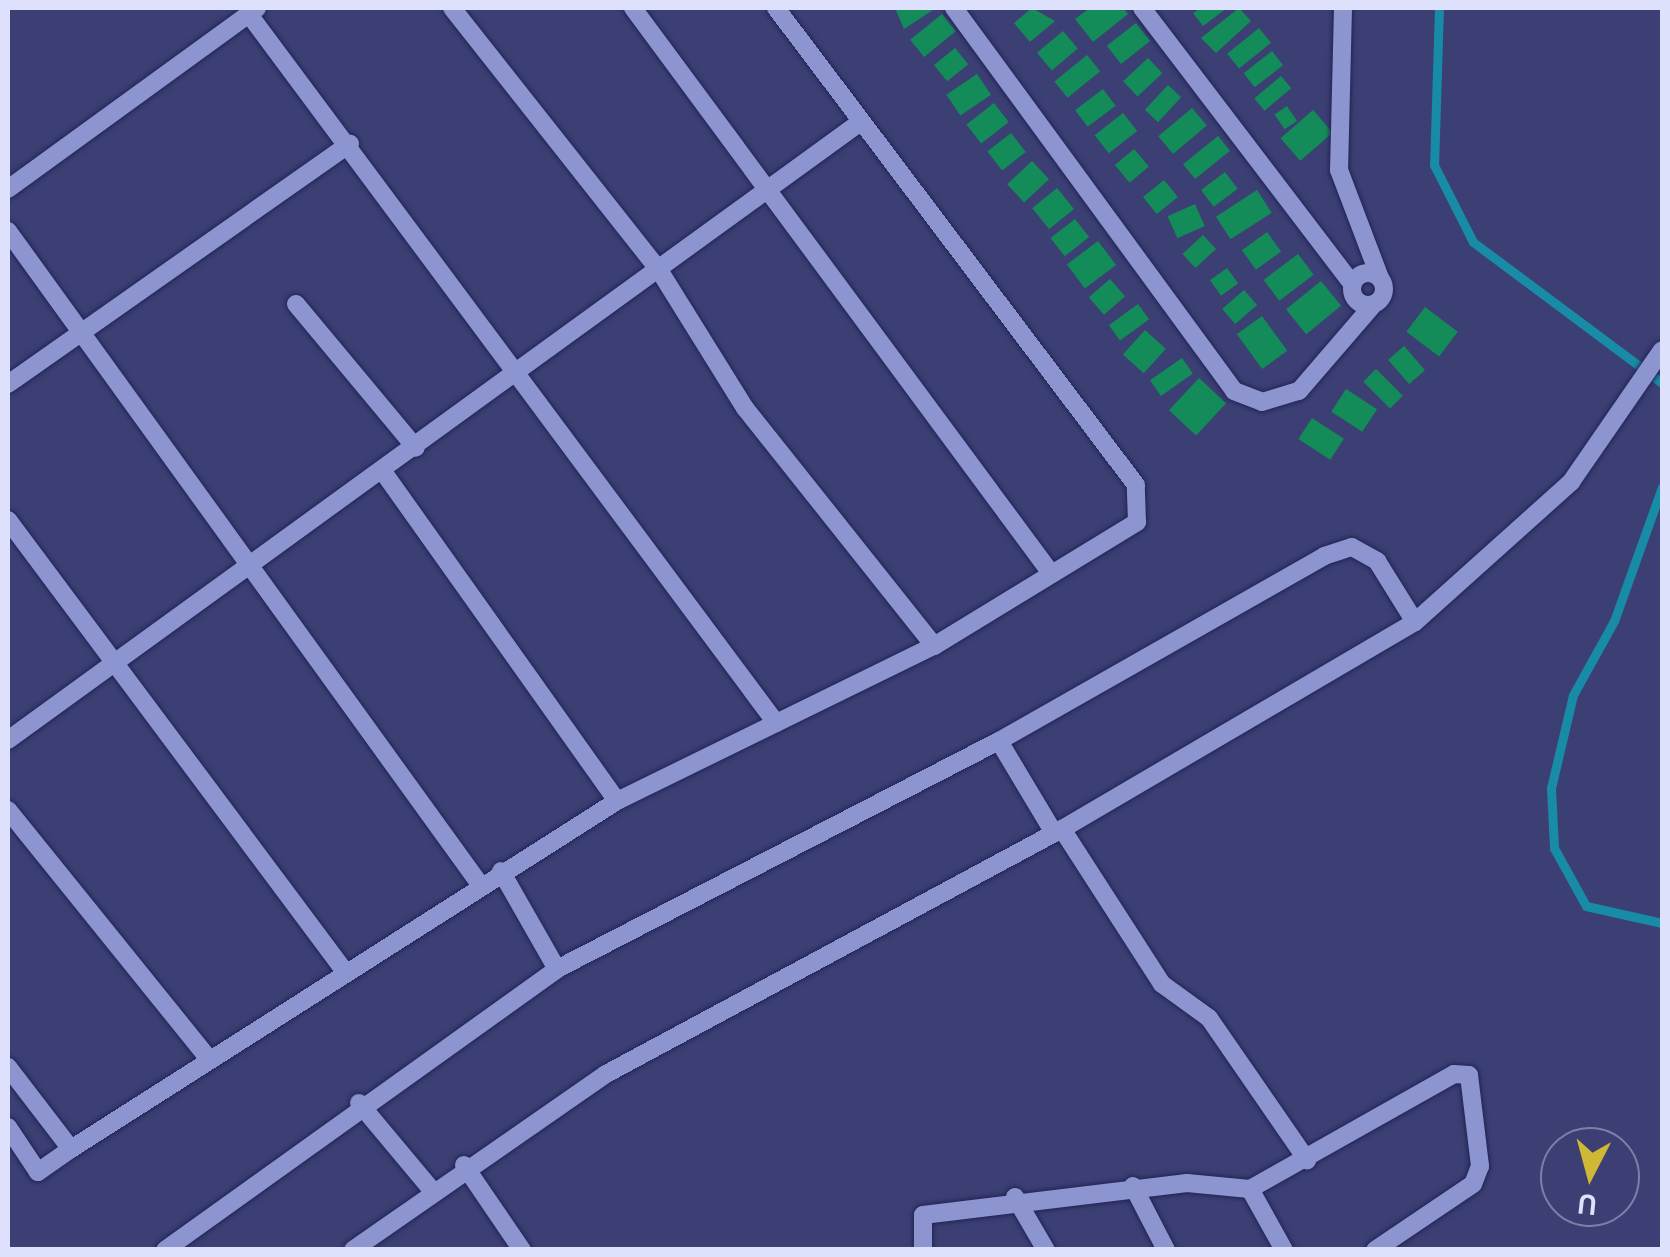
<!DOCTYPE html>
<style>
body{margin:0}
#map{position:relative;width:1670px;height:1257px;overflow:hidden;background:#3b3f73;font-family:Ubuntu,sans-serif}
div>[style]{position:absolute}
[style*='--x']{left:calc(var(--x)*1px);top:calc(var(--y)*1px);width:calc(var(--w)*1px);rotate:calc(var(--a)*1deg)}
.stream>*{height:9px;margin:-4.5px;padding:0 4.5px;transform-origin:4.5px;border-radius:4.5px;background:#188ca6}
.building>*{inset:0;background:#148c59;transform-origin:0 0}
.roads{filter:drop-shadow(0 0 2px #232456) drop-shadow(0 0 2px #232456)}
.minor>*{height:18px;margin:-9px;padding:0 9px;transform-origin:9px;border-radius:9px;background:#8d95d1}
.minor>.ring{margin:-9px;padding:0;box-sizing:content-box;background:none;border:18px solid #8d95d1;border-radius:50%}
span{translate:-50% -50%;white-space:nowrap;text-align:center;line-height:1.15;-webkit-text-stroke:9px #3b3f73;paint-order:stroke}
.frame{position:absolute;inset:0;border:10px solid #dde1fb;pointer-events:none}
.north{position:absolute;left:1540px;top:1127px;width:100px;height:100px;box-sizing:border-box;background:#3b3f73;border:2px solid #7c80a9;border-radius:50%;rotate:186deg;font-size:28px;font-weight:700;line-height:40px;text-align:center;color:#dde1fb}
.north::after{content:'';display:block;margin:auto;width:35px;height:45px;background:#d0b837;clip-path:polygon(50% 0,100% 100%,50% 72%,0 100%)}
</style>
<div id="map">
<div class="stream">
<i style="--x:1439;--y:8;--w:157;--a:91.8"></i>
<i style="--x:1434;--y:165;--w:86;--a:63.1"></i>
<i style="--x:1473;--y:242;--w:236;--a:36.7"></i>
<i style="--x:1662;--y:487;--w:142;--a:109.7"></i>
<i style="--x:1614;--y:621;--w:85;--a:119"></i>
<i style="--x:1573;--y:695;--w:96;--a:103.3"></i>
<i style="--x:1551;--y:788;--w:60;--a:87.1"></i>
<i style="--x:1554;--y:848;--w:66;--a:61.1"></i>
<i style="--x:1586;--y:906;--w:78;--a:12.6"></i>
</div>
<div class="building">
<i style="clip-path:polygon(895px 8px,936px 8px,904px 29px)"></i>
<i style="clip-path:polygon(1032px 8px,1055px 21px,1030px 42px,1014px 23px)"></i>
<i style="clip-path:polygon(1090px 8px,1123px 8px,1128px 14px,1093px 42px,1075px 19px)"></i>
<i style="clip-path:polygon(1201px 8px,1227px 8px,1203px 26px,1193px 13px)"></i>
<i style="clip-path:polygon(1239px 8px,1251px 21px,1216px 53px,1201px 38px)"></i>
<i style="left:942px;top:14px;width:22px;height:41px;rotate:51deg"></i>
<i style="left:1136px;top:23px;width:23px;height:37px;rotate:52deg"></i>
<i style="left:1259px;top:28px;width:19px;height:41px;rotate:51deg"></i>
<i style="left:1063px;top:31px;width:23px;height:34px;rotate:50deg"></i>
<i style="left:955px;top:48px;width:21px;height:27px;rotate:51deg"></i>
<i style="left:1272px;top:51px;width:18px;height:36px;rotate:52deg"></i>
<i style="left:1087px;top:55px;width:21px;height:42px;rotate:51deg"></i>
<i style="left:1148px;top:58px;width:21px;height:34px;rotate:47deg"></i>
<i style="left:977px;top:74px;width:25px;height:37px;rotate:56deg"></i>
<i style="left:1281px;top:76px;width:16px;height:35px;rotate:50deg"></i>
<i style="left:1168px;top:85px;width:18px;height:34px;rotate:43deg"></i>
<i style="left:1103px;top:89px;width:21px;height:35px;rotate:53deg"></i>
<i style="left:994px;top:103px;width:24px;height:35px;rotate:52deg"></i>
<i style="left:1287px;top:106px;width:18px;height:15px;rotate:56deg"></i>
<i style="left:1192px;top:108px;width:23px;height:44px;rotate:50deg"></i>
<i style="left:1313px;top:110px;width:30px;height:43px;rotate:49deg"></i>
<i style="left:1123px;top:113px;width:23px;height:36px;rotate:52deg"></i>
<i style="left:1011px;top:133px;width:24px;height:30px;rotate:52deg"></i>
<i style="left:1218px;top:136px;width:19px;height:45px;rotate:51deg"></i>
<i style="left:1134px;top:149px;width:23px;height:25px;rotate:50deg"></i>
<i style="left:1032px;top:161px;width:25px;height:34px;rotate:47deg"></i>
<i style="left:1225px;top:172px;width:21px;height:30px;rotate:53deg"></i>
<i style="left:1164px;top:180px;width:22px;height:27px;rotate:51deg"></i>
<i style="left:1057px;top:188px;width:27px;height:32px;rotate:51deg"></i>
<i style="left:1257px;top:190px;width:27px;height:49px;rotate:57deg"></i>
<i style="left:1195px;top:204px;width:24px;height:30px;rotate:66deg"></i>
<i style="left:1075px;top:219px;width:23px;height:31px;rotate:52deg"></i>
<i style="left:1267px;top:232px;width:24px;height:31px;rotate:54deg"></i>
<i style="left:1203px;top:235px;width:19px;height:28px;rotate:47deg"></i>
<i style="left:1098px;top:241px;width:30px;height:39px;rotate:53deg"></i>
<i style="left:1298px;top:254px;width:26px;height:43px;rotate:53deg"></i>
<i style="left:1227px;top:268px;width:19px;height:21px;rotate:54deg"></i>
<i style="left:1110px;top:279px;width:23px;height:28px;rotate:49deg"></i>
<i style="left:1321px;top:281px;width:32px;height:45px;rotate:51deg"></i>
<i style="left:1244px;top:290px;width:20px;height:29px;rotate:49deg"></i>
<i style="left:1138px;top:304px;width:19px;height:36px;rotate:54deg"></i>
<i style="left:1425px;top:307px;width:41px;height:31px;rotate:37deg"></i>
<i style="left:1262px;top:316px;width:43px;height:31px;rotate:54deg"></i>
<i style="left:1145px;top:330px;width:28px;height:33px;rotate:42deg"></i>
<i style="left:1404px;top:346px;width:32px;height:21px;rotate:49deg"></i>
<i style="left:1182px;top:358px;width:19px;height:39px;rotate:55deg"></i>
<i style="left:1376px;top:369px;width:38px;height:18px;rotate:45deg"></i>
<i style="left:1199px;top:378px;width:37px;height:44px;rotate:43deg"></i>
<i style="left:1346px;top:389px;width:37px;height:27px;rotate:33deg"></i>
<i style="left:1312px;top:418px;width:38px;height:25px;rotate:33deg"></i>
</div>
<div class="roads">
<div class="minor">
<i style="--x:452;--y:8;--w:334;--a:51.7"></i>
<i style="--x:659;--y:270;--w:163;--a:58.1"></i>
<i style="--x:745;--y:408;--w:304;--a:51.5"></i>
<i style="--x:633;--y:8;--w:701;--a:53.52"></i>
<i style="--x:954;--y:8;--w:474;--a:53.8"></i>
<i style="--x:1234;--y:391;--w:30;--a:21"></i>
<i style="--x:1262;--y:402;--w:39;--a:-17"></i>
<i style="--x:1299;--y:391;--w:112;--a:-49.3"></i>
<i style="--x:1142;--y:8;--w:347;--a:52.7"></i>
<i style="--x:1343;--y:8;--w:162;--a:91.4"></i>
<i style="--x:1339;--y:170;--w:116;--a:69.2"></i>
<i style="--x:248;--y:13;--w:885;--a:53.36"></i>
<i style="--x:8;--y:189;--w:308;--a:-36"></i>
<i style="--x:8;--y:231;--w:804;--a:54.16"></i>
<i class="ring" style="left:1352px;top:273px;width:14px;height:14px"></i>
<i style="--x:296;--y:304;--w:187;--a:50.2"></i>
<i style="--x:8;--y:384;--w:418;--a:-35.1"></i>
<i style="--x:384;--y:473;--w:402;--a:54.6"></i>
<i style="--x:8;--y:520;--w:560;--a:53.27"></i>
<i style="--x:1415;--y:622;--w:210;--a:-41.9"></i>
<i style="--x:1571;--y:482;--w:160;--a:-55.4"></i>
<i style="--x:8;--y:740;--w:1051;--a:-35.94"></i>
<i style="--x:999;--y:741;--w:107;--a:59.1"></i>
<i style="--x:8;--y:810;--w:319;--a:51.1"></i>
<i style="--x:1062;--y:829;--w:184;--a:57.2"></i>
<i style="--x:1162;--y:984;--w:58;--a:35.9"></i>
<i style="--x:1209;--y:1018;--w:173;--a:55.4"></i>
<i style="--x:501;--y:871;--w:113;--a:60.3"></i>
<i style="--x:8;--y:1067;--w:103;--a:52.5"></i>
<i style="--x:71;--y:1149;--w:647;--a:-32.51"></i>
<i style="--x:617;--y:801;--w:353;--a:-26.1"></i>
<i style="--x:934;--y:646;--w:238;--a:-31.4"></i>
<i style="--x:1137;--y:522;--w:37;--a:-92"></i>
<i style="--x:1136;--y:485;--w:598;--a:-127.04"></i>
<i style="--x:359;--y:1103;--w:111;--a:50.1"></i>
<i style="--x:8;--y:1127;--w:54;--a:56.3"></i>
<i style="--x:38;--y:1172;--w:40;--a:-34.9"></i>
<i style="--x:464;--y:1165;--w:103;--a:55.7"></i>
<i style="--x:1133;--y:1186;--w:72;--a:62.7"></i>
<i style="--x:1250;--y:1189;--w:234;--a:-29.4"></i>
<i style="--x:1454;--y:1074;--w:15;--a:4"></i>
<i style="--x:1469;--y:1075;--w:92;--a:83.1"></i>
<i style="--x:1480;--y:1166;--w:19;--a:111"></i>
<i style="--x:1473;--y:1184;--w:118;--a:146"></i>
<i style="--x:1015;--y:1197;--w:61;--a:59.7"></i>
<i style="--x:165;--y:1250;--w:482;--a:-35.6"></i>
<i style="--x:557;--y:969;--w:497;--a:-27.3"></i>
<i style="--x:999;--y:741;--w:374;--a:-29.6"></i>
<i style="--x:1324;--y:556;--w:29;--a:-18"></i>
<i style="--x:1352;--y:547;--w:29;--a:29"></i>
<i style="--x:1377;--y:561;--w:72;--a:58.1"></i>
<i style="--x:1415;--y:622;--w:409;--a:149.6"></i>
<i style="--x:1062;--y:829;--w:518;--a:151.75"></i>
<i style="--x:606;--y:1074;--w:308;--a:145.2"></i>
<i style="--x:923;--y:1250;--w:35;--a:-90"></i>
<i style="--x:923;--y:1215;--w:266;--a:-6.9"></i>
<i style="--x:1187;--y:1183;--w:63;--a:5.4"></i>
<i style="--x:1250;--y:1189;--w:70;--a:60.9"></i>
</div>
</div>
<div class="frame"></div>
<div class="north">U</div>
</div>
